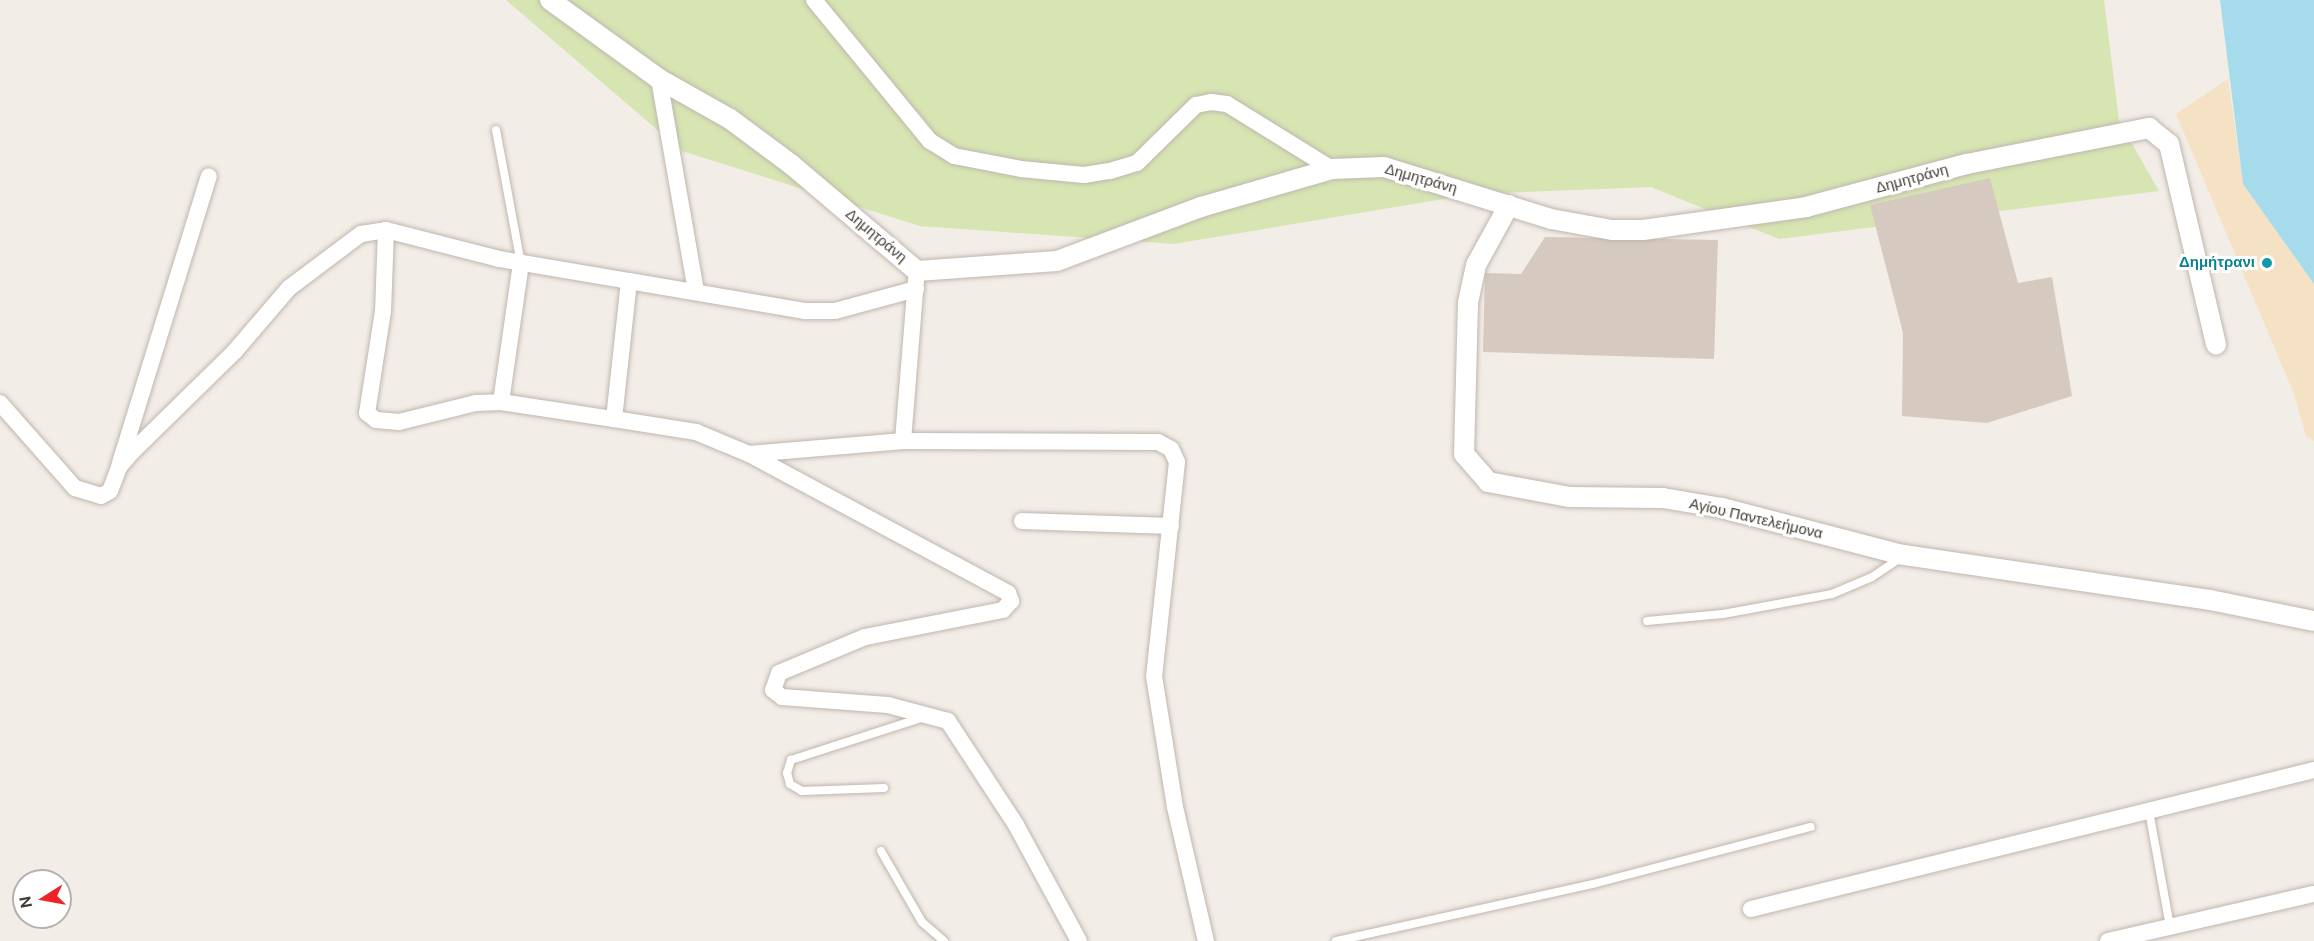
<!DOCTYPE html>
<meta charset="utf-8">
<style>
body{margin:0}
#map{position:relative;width:2314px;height:941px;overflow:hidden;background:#f2ede7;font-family:"DM Sans",sans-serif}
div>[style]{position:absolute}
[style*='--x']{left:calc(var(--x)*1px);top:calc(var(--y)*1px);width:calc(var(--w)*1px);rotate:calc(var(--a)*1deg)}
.green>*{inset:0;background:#d6e5b2}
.sand>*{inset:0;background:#f5e2c4}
.water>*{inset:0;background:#a6dbec}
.building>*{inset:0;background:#d6cac0}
.roads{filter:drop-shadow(0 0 2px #c0b6ad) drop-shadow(0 0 2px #c0b6ad)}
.service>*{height:8px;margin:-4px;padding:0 4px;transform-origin:4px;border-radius:4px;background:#fff}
.minor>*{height:16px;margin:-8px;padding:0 8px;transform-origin:8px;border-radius:8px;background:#fff}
.tertiary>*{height:20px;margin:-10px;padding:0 10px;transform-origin:10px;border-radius:10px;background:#fff}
.dots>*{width:16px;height:16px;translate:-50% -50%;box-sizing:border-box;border:3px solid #fff;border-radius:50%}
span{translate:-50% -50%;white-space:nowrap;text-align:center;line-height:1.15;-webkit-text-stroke:6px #fff;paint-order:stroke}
.street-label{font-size:15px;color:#453d36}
.culture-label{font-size:15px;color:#0d838f;font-weight:700}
.right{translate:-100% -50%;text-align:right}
.north{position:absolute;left:12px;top:869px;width:60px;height:60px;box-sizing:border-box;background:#fff;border:2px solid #b5b1af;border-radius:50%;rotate:259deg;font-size:16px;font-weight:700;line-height:24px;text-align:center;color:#453d36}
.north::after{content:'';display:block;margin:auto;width:21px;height:27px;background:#ef2226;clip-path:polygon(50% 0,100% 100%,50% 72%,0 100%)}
</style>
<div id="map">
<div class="green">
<i style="clip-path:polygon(506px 0,2104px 0,2119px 121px,2159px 191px,1779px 239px,1651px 187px,1474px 194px,1174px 244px,920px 226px,682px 151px)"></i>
</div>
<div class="sand">
<i style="clip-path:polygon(2228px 79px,2243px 184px,2314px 284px,2314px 441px,2306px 436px,2294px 394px,2176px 114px)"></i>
</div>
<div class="water">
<i style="clip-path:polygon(2220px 0,2314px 0,2314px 284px,2243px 184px)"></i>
</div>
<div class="building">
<i style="clip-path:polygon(1990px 178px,2018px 283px,2052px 277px,2072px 396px,1987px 423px,1902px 416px,1903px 333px,1870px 205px)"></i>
<i style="clip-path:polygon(1545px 237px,1718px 240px,1714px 359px,1483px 352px,1485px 273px,1521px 274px)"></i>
</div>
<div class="roads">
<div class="service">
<i style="--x:496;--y:130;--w:135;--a:79.4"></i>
<i style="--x:1647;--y:621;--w:76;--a:-5.3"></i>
<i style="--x:1723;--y:614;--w:111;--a:-10.4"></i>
<i style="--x:1832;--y:594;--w:43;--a:-23"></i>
<i style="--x:1872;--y:577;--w:36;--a:-34"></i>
<i style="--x:884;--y:788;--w:82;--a:177.9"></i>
<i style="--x:802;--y:791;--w:14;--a:-150"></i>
<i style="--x:790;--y:784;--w:11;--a:-105"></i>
<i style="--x:787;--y:773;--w:14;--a:-73"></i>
<i style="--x:791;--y:760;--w:137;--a:-17.9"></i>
<i style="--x:2149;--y:811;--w:118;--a:79.7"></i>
<i style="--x:881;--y:851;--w:82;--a:60"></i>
<i style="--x:922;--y:922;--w:29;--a:41"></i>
<i style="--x:1336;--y:941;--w:263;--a:-12.5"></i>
<i style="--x:1593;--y:884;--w:225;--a:-14.7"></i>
</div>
<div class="minor">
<i style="--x:814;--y:0;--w:183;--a:50.6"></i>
<i style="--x:930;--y:141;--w:28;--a:32"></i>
<i style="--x:954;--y:156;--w:68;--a:11"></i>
<i style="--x:1021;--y:169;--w:63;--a:5.4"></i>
<i style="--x:1084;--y:175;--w:26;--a:-9"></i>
<i style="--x:1110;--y:171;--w:28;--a:-17"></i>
<i style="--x:1137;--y:163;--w:83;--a:-44.5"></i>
<i style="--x:1196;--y:105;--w:15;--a:-11"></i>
<i style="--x:1211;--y:102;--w:16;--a:7"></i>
<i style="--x:1227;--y:104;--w:123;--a:31.8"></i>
<i style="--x:659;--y:79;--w:215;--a:80.1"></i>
<i style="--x:386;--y:230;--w:81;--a:92.1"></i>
<i style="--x:383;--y:311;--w:103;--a:98.9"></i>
<i style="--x:367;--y:413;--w:11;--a:38"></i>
<i style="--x:376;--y:420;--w:23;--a:5"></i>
<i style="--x:399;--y:422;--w:79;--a:-13.9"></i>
<i style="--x:476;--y:403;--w:25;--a:-2"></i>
<i style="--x:501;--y:402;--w:114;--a:8.6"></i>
<i style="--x:629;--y:281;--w:179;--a:9.7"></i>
<i style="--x:805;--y:311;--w:30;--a:0"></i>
<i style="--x:835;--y:311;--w:84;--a:-15.2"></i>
<i style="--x:501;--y:402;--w:140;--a:-81.8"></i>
<i style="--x:0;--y:403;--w:113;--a:48.6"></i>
<i style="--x:75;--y:488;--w:27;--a:17"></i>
<i style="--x:101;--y:496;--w:10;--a:-29"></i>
<i style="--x:110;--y:491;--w:26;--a:-69"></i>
<i style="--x:119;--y:467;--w:23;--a:-49"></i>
<i style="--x:134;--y:450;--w:141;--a:-44.4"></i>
<i style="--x:235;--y:351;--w:83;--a:-49.4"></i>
<i style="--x:289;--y:288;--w:90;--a:-36.9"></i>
<i style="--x:361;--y:234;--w:25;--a:-9"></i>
<i style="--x:386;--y:230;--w:117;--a:14.4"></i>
<i style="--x:499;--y:259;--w:132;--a:9.6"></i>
<i style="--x:629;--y:281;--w:139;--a:96.2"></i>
<i style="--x:614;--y:419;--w:83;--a:9"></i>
<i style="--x:696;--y:432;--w:57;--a:22.5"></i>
<i style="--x:749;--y:454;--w:294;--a:28.2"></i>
<i style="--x:1008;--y:593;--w:9;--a:69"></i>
<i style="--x:1011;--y:601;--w:12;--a:132"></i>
<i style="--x:1003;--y:610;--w:141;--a:168.9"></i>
<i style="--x:865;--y:637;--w:93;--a:157.3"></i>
<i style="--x:779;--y:673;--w:18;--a:109"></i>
<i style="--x:773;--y:690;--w:11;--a:38"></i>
<i style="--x:782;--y:697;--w:106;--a:4.3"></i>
<i style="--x:888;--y:705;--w:62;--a:14.9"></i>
<i style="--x:948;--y:721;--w:124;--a:56.8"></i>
<i style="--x:1016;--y:825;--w:132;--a:61.5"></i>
<i style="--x:903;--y:441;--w:161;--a:-85.4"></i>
<i style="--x:749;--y:454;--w:155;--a:-4.8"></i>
<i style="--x:903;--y:441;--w:255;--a:0.2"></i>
<i style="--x:1158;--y:442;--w:15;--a:28"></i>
<i style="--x:1171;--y:449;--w:14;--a:65"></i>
<i style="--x:1177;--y:462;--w:215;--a:96.1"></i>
<i style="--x:1154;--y:676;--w:133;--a:80.9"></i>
<i style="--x:1175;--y:807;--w:138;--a:77"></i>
<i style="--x:120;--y:463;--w:300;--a:-72.8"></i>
<i style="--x:1022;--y:521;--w:149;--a:1.9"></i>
<i style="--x:1751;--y:909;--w:580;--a:-13.87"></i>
<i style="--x:2108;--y:941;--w:211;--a:-12.9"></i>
</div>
<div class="tertiary">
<i style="--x:550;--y:0;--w:135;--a:35.9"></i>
<i style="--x:659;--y:79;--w:81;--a:29.4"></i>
<i style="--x:730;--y:119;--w:77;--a:36.6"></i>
<i style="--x:792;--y:165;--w:164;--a:40.3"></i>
<i style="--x:917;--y:271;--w:140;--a:-4.1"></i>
<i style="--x:1057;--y:261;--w:154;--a:-20.6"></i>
<i style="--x:1201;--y:207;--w:136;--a:-16.2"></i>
<i style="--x:1332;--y:169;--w:52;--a:-2.2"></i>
<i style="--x:1384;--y:167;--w:175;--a:17.3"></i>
<i style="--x:1551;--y:219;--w:62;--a:10.2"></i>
<i style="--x:1612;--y:230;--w:31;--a:0"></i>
<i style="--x:1643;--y:230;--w:165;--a:-8"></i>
<i style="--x:1806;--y:207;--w:167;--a:-15"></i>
<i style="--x:1967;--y:164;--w:186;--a:-11.2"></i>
<i style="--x:2149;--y:128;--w:26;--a:39"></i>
<i style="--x:2169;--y:144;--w:206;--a:76.8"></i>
<i style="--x:1509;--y:205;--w:68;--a:118.8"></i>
<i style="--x:1476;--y:265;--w:38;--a:102"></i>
<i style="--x:1468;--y:302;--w:152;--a:91.5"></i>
<i style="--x:1464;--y:454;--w:37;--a:49"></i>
<i style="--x:1488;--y:482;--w:82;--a:10.5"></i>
<i style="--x:1569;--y:497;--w:94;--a:0.6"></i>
<i style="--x:1663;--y:498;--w:60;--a:9.6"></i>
<i style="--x:1722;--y:508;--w:182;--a:14.6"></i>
<i style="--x:1898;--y:554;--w:315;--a:8.4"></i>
<i style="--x:2210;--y:600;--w:106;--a:11.4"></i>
</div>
</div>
<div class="dots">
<i style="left:2267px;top:263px;background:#0f9aa8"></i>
</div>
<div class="street-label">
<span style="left:1421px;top:179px;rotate:16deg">Δημητράνη</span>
<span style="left:1912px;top:179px;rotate:-15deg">Δημητράνη</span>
<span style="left:876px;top:236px;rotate:40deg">Δημητράνη</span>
<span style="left:1756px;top:519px;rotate:13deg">Αγίου Παντελεήμονα</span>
</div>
<div class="culture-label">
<span class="right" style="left:2255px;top:263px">Δημήτρανι</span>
</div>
<div class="north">N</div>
</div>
